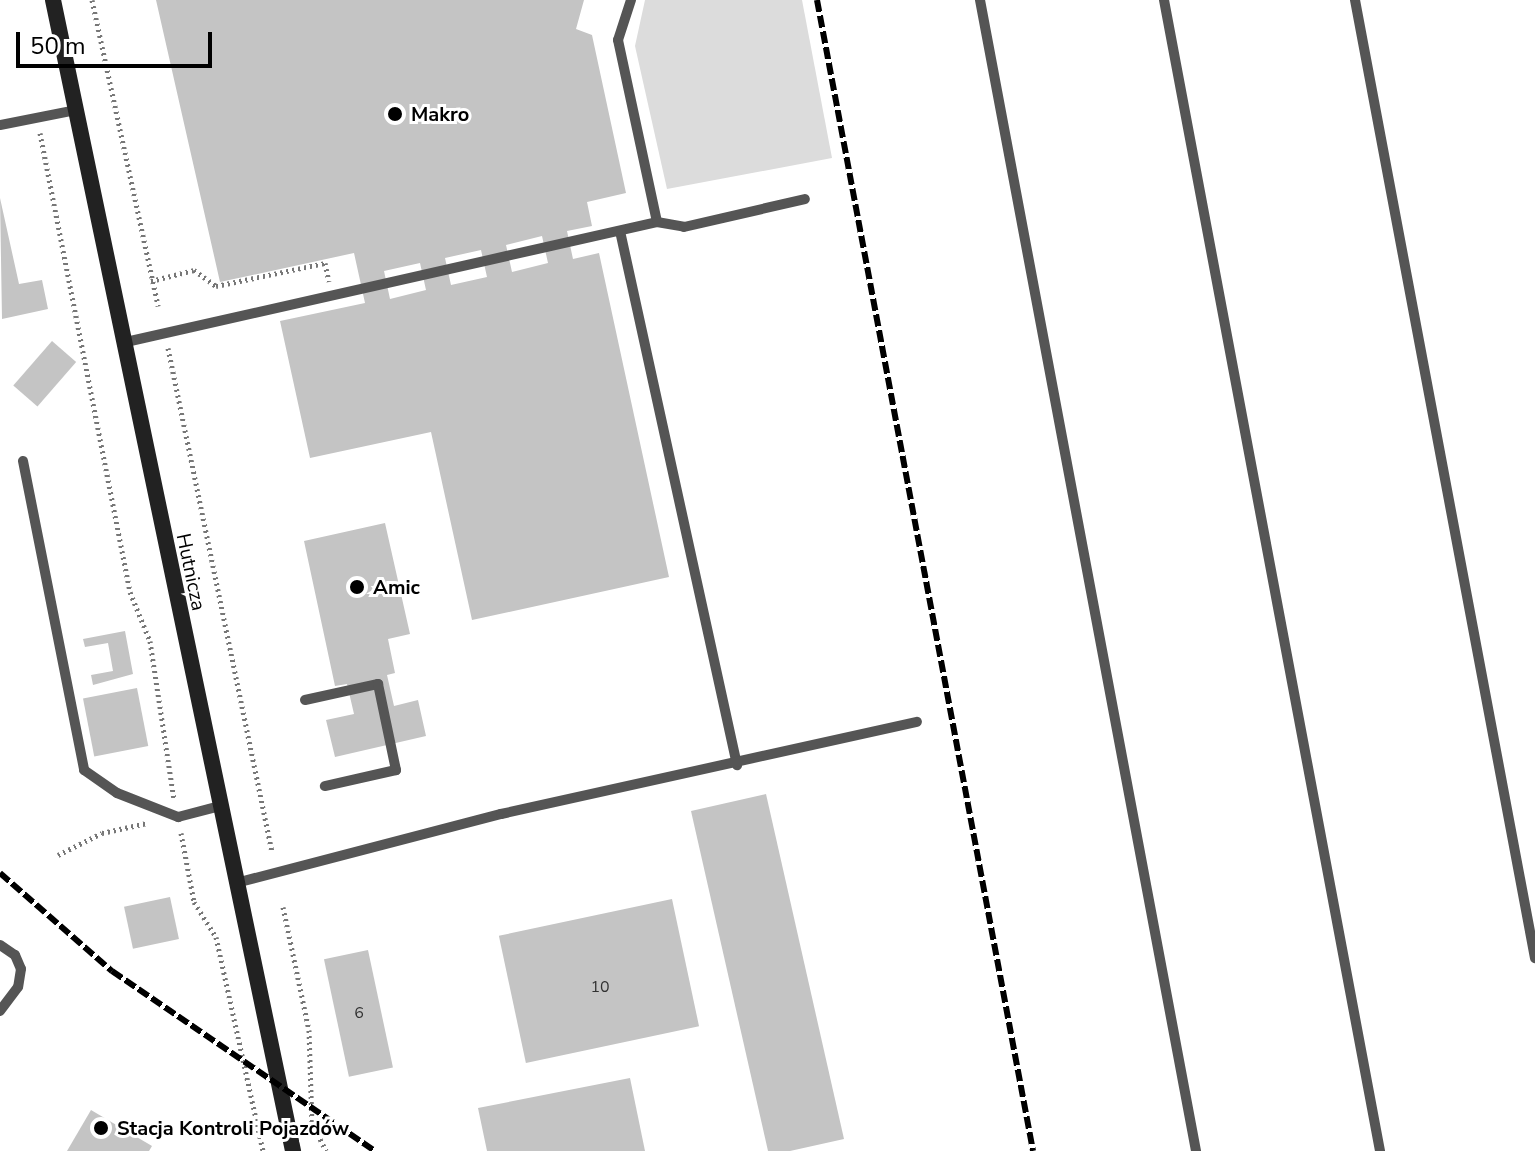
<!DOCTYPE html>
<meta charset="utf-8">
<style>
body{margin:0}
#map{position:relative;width:1535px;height:1151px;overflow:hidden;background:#fff;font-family:"Nunito Sans",sans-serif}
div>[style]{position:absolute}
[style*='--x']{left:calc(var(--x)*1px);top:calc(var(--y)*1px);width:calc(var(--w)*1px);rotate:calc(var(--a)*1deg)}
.green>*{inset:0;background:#dcdcdc}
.building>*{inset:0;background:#c4c4c4;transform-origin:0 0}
.path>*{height:5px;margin-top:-2.5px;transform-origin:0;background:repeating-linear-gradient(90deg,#777 0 2px,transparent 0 6px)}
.service>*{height:10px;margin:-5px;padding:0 5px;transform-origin:5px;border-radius:5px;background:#555}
.secondary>*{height:16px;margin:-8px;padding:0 8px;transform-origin:8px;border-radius:8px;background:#222}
.rail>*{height:6px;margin-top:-3px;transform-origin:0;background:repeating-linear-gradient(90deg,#000 0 12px,transparent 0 16px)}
.dots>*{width:22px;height:22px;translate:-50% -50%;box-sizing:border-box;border:4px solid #fff;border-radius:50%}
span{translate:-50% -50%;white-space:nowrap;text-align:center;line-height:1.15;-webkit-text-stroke:6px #fff;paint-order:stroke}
.number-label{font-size:16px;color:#313131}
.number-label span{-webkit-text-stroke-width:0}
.poi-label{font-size:20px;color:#000;font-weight:700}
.left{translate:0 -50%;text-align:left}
.street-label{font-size:20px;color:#000}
.scale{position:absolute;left:16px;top:32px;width:196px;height:36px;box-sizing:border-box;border:4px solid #000;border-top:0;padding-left:10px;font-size:24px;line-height:28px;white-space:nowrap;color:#000;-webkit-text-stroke:6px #fff;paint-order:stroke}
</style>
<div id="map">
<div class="green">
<i style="clip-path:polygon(645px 0,802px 0,832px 158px,667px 189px,635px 46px)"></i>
</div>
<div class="building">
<i style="clip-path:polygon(evenodd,156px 0,584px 0,576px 29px,592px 35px,626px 193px,587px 202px,592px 226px,567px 231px,573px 259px,599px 253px,669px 577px,472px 620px,431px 432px,310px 458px,280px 321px,365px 303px,354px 253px,220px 282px,156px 0,542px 236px,548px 263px,512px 272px,506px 245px,542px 236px,156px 0,481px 250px,487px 277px,451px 285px,445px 258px,481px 250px,156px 0,420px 263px,426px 290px,390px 299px,384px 271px,420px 263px)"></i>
<i style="clip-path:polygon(0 198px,19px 284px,42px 280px,48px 309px,2px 319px)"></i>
<i style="left:52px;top:341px;width:32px;height:59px;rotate:41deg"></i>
<i style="clip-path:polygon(385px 523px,410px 634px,388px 639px,395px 673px,387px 675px,394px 706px,418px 700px,426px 736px,335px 757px,326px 720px,354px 714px,347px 684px,335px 686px,304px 541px)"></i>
<i style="clip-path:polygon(125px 631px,133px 674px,93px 685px,91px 675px,113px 671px,108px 643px,85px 647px,83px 639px)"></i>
<i style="left:137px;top:688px;width:59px;height:55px;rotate:79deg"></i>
<i style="clip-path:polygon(766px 794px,844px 1139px,790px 1151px,768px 1151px,691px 811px)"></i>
<i style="left:170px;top:897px;width:43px;height:47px;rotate:78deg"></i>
<i style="left:672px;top:899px;width:130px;height:177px;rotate:78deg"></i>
<i style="left:368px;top:950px;width:120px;height:45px;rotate:78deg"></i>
<i style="clip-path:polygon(630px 1078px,645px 1151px,487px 1151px,478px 1108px)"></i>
<i style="clip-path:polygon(91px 1110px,152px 1146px,149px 1151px,67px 1151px)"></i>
</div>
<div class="path">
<i style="--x:92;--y:0;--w:313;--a:77.8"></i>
<i style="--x:40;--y:133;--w:468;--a:78.9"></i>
<i style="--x:130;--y:592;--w:53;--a:67.8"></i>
<i style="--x:150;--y:641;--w:161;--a:81.4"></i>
<i style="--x:151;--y:281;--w:44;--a:-14.3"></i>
<i style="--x:194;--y:270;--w:27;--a:36"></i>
<i style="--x:216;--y:286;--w:111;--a:-11.9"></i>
<i style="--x:325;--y:263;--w:19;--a:78"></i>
<i style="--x:168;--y:348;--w:515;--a:78.34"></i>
<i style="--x:181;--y:833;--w:70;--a:79.3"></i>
<i style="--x:194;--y:902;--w:41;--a:57.8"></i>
<i style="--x:216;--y:937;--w:219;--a:77.6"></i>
<i style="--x:58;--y:855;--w:49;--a:-26.6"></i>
<i style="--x:102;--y:833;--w:46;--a:-12.5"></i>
<i style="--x:283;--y:907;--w:126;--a:78.1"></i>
<i style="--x:309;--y:1030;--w:93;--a:88.2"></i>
<i style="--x:312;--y:1123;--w:31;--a:63"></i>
</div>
<div class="service">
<i style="--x:631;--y:0;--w:42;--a:108"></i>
<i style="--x:618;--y:40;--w:186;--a:77.9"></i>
<i style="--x:980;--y:0;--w:1171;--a:79.37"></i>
<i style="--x:1164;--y:0;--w:1171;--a:79.37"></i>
<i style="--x:1355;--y:0;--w:975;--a:79.36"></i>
<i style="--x:0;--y:125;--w:77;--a:-11.2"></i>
<i style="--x:620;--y:231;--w:547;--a:77.64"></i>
<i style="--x:126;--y:342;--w:544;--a:-12.73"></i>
<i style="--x:657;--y:222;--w:27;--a:10"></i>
<i style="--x:684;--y:227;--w:124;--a:-13"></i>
<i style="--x:23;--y:461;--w:315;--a:78.8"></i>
<i style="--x:84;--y:770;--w:40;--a:34.9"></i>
<i style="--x:117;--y:793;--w:66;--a:21.5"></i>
<i style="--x:178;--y:817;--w:43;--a:-14.7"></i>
<i style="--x:305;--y:700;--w:75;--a:-12.4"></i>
<i style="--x:378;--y:684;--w:88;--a:78.2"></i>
<i style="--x:396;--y:770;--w:73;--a:167.3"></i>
<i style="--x:236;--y:883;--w:274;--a:-14.6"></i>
<i style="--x:501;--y:814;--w:426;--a:-12.5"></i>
<i style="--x:0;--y:945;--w:18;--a:34"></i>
<i style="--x:15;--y:955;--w:15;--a:67"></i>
<i style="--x:21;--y:969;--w:18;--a:99"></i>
<i style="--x:18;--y:987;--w:30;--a:127"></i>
</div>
<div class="secondary">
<i style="--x:53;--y:0;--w:1176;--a:78.22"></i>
</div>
<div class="rail">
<i style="--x:817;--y:0;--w:1171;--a:79.37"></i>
<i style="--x:0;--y:873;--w:149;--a:41.2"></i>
<i style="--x:112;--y:971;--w:319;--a:34.4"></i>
</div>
<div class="dots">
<i style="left:395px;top:114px;background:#000"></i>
<i style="left:357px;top:587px;background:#000"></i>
<i style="left:101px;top:1128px;background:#000"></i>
</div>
<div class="number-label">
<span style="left:600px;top:987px">10</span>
<span style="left:359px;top:1013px">6</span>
</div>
<div class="poi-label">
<span class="left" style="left:411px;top:114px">Makro</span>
<span class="left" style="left:373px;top:587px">Amic</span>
<span class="left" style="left:117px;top:1128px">Stacja Kontroli Pojazdów</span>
</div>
<div class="street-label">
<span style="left:191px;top:572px;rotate:78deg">Hutnicza</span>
</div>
<div class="scale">50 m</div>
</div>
